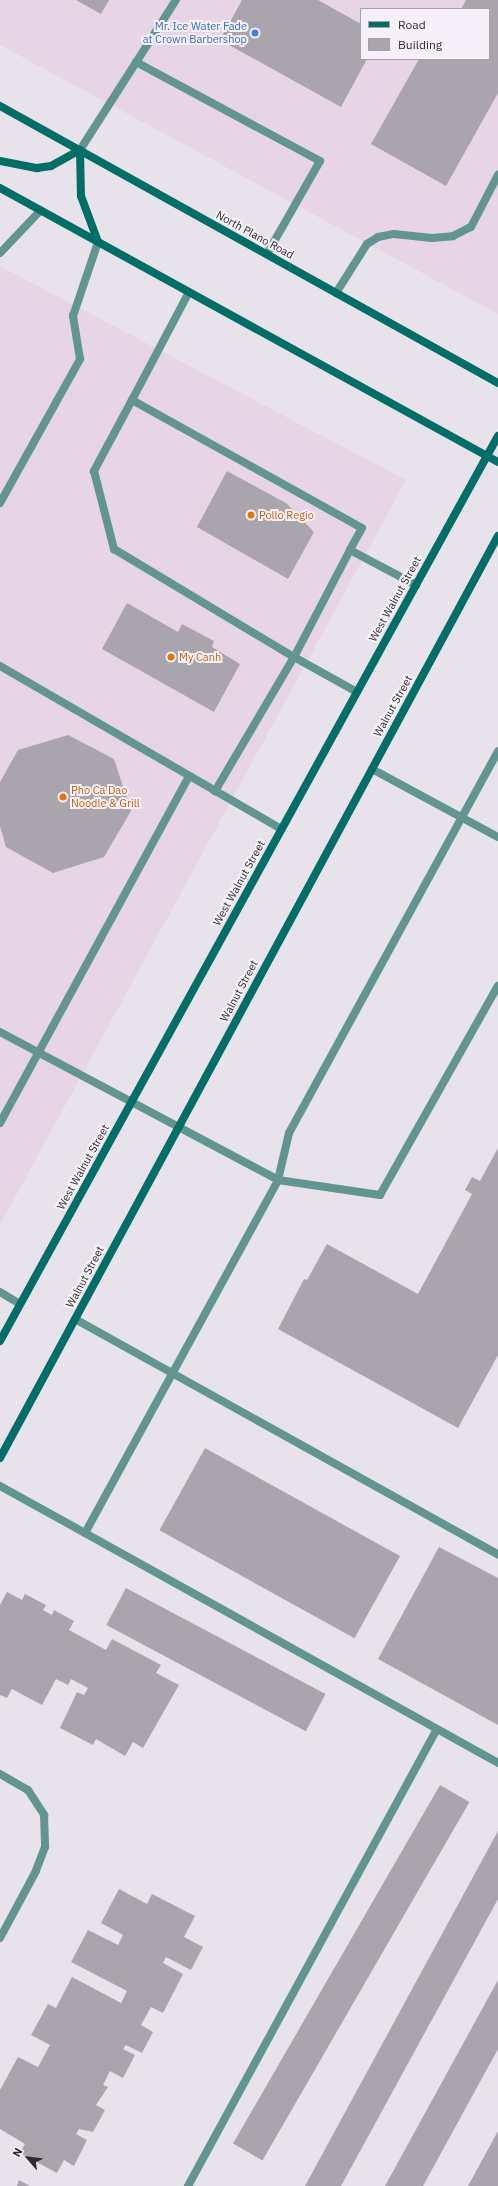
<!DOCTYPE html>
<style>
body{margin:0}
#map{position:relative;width:498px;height:2186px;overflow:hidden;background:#e8e3ea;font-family:"IBM Plex Sans",sans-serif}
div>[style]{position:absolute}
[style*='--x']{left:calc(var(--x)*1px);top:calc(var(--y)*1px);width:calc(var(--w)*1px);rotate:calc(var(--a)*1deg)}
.commercial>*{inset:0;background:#e7d5e5}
.building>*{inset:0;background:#aaa5ac;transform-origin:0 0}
.lane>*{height:8px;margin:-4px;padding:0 4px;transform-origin:4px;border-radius:4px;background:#629590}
.street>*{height:8px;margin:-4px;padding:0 4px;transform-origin:4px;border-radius:4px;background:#629590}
.secondary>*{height:8px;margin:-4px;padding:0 4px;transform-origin:4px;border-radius:4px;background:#036e67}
.dots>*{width:11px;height:11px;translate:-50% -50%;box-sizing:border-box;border:2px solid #f6f0f8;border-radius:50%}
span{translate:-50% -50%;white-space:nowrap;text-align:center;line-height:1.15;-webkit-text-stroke:4px #f6f0f8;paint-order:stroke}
.shop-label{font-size:11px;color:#366cbe}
.right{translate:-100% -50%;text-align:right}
.street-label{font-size:11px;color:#2d2b2e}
.food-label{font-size:11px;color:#c56008}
.left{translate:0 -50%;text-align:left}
.legend{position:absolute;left:360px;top:8px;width:130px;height:52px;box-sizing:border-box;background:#f6f0f8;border:1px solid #a6a1a7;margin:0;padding:5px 7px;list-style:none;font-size:12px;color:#2d2b2e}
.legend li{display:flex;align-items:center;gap:8px;height:20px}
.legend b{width:20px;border:1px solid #a6a1a7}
.north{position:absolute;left:8px;top:2138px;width:40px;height:40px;-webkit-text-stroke:3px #f6f0f8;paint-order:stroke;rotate:298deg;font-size:11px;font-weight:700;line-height:16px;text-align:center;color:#2d2b2e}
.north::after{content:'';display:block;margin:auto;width:14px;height:18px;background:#2d2b2e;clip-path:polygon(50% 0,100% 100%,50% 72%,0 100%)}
</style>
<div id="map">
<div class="commercial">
<i style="clip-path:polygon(evenodd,0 0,498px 0,498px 314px,0 45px,0 0,361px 9px,489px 9px,489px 59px,361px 59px,361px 9px)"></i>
<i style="clip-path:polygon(0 266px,406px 480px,0 1225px)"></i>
</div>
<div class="building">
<i style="clip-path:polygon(76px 0,109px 0,101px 14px)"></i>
<i style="clip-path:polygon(242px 0,318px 0,361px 24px,361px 59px,367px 59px,341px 107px,220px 40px)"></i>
<i style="clip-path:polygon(466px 0,498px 0,498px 93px,446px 186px,371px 144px,419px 59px,489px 59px,489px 9px,461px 9px)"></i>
<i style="clip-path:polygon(227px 471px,286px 503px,314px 532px,288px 579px,197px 527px)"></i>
<i style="clip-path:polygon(127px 603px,178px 632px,182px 624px,214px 641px,212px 647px,240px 664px,214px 712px,102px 649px)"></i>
<i style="clip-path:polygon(68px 735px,114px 759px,131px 811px,104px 857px,53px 873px,6px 847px,0 826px,0 782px,18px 750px)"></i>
<i style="clip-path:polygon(498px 1148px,498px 1355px,458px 1428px,278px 1329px,304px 1279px,307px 1280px,327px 1244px,418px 1294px,472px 1194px,465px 1190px,472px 1177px,480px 1181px)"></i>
<i style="left:205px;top:1448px;width:223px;height:94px;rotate:29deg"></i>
<i style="clip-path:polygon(439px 1547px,498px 1578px,498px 1725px,378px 1659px)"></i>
<i style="left:126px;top:1588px;width:226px;height:42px;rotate:28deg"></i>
<i style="clip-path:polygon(7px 1592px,22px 1600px,25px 1594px,46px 1605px,43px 1610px,52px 1615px,54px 1610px,74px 1621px,69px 1630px,106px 1650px,112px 1639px,161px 1665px,156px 1673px,179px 1685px,143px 1748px,133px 1742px,125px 1756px,96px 1739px,93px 1745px,60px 1728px,77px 1692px,84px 1695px,88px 1688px,71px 1679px,68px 1685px,56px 1679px,42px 1705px,12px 1689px,7px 1698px,0 1695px,0 1605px)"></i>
<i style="left:440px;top:1785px;width:34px;height:414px;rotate:30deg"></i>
<i style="clip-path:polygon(498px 1831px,498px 1899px,341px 2186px,305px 2186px)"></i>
<i style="clip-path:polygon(119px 1889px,147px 1904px,152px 1894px,195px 1916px,184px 1937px,203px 1947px,191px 1970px,166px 1957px,163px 1963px,183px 1974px,163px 2013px,151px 2007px,141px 2025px,153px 2032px,142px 2053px,126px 2045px,123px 2049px,135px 2055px,123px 2078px,110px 2071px,103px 2085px,108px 2087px,96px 2105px,105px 2110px,93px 2132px,79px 2129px,76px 2134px,87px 2140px,74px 2166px,64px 2160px,57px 2173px,20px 2153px,25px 2144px,0 2129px,0 2090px,18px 2057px,38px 2067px,50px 2045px,31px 2035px,48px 2004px,56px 2008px,72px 1977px,121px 2003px,127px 1991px,71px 1962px,88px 1930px,118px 1945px,123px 1935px,101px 1923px)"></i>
<i style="clip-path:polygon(498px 1980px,498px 2049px,423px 2186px,385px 2186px)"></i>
<i style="clip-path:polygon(498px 2131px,498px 2186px,468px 2186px)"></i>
<i style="clip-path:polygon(19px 2180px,30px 2186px,17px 2186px)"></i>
</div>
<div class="lane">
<i style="--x:136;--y:62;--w:209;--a:28.3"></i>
<i style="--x:320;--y:161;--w:107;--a:119.7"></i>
<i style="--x:80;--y:150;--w:178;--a:-57.4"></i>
<i style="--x:0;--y:253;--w:59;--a:-46.4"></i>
<i style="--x:189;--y:292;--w:122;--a:117.8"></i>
<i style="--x:132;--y:400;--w:263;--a:29.1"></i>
<i style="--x:362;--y:528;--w:25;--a:119"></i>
<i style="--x:350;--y:550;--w:75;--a:27.9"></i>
<i style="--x:336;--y:293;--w:58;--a:-57.7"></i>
<i style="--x:367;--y:244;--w:13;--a:-32"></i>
<i style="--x:378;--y:237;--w:16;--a:-11"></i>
<i style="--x:394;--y:234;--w:38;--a:6"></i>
<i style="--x:432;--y:238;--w:21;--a:-5"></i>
<i style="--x:453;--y:236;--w:20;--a:-27"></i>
<i style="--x:471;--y:227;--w:59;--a:-62.6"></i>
<i style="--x:132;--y:400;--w:81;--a:118.2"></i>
<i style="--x:94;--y:471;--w:81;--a:75.6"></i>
<i style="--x:114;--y:549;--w:210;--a:31"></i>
<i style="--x:294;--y:657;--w:156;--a:120.5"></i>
<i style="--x:0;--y:503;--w:165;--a:-60.9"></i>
<i style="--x:80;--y:359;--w:44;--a:-99.2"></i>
<i style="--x:73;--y:316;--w:78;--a:-71.3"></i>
<i style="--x:350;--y:550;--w:121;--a:117.6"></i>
<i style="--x:294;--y:657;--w:72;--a:29.1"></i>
<i style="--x:0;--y:666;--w:325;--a:30.1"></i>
<i style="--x:372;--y:769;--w:143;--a:28.4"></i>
<i style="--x:0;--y:1032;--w:315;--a:28"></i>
<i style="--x:278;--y:1180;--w:103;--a:8.4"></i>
<i style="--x:380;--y:1195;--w:240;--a:-60.6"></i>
<i style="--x:0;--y:1123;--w:395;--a:-61.4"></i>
<i style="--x:0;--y:1292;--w:23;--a:31"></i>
<i style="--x:75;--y:1319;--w:484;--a:29.1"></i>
<i style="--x:0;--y:1486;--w:97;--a:28.9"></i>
<i style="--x:85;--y:1533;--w:402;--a:-61.3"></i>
<i style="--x:278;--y:1180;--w:48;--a:-76.8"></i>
<i style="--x:289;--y:1133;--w:435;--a:-61.3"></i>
<i style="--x:85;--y:1533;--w:473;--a:29.1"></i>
<i style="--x:188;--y:2186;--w:520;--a:-61.42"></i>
</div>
<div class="street">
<i style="--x:0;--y:1774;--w:32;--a:30"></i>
<i style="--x:28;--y:1790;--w:30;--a:57"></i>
<i style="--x:44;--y:1815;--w:32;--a:88"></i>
<i style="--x:45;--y:1847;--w:26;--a:111"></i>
<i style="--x:36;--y:1871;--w:76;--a:118.2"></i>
</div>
<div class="secondary">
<i style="--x:0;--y:106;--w:570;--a:29.08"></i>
<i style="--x:80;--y:150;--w:46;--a:88.8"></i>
<i style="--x:81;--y:196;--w:49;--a:69.7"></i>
<i style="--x:0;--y:161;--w:38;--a:11"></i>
<i style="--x:37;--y:168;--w:14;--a:-8"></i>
<i style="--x:51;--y:166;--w:33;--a:-29"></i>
<i style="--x:0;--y:188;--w:568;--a:28.82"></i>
<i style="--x:0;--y:1341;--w:1033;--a:-61.18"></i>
<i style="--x:0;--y:1458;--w:1048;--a:-61.63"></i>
</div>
<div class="dots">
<i style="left:255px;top:33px;background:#3f7fe0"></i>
<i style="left:251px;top:515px;background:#e8710a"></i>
<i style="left:171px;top:657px;background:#e8710a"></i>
<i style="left:63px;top:797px;background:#e8710a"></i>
</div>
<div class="shop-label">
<span class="right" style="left:247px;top:33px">Mr. Ice Water Fade<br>at Crown Barbershop</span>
</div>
<div class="street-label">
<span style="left:255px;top:235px;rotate:29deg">North Plano Road</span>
<span style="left:395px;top:599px;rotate:-61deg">West Walnut Street</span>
<span style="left:393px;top:706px;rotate:-61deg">Walnut Street</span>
<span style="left:239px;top:883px;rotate:-61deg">West Walnut Street</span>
<span style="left:239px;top:991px;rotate:-62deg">Walnut Street</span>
<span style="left:83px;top:1167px;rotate:-61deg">West Walnut Street</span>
<span style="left:85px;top:1277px;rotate:-62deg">Walnut Street</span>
</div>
<div class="food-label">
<span class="left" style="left:259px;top:515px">Pollo Regio</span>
<span class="left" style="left:179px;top:657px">My Canh</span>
<span class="left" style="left:71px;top:797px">Pho Ca Dao<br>Noodle &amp; Grill</span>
</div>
<ul class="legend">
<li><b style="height:5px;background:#036e67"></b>Road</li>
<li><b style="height:11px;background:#aaa5ac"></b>Building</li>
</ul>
<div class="north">N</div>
</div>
